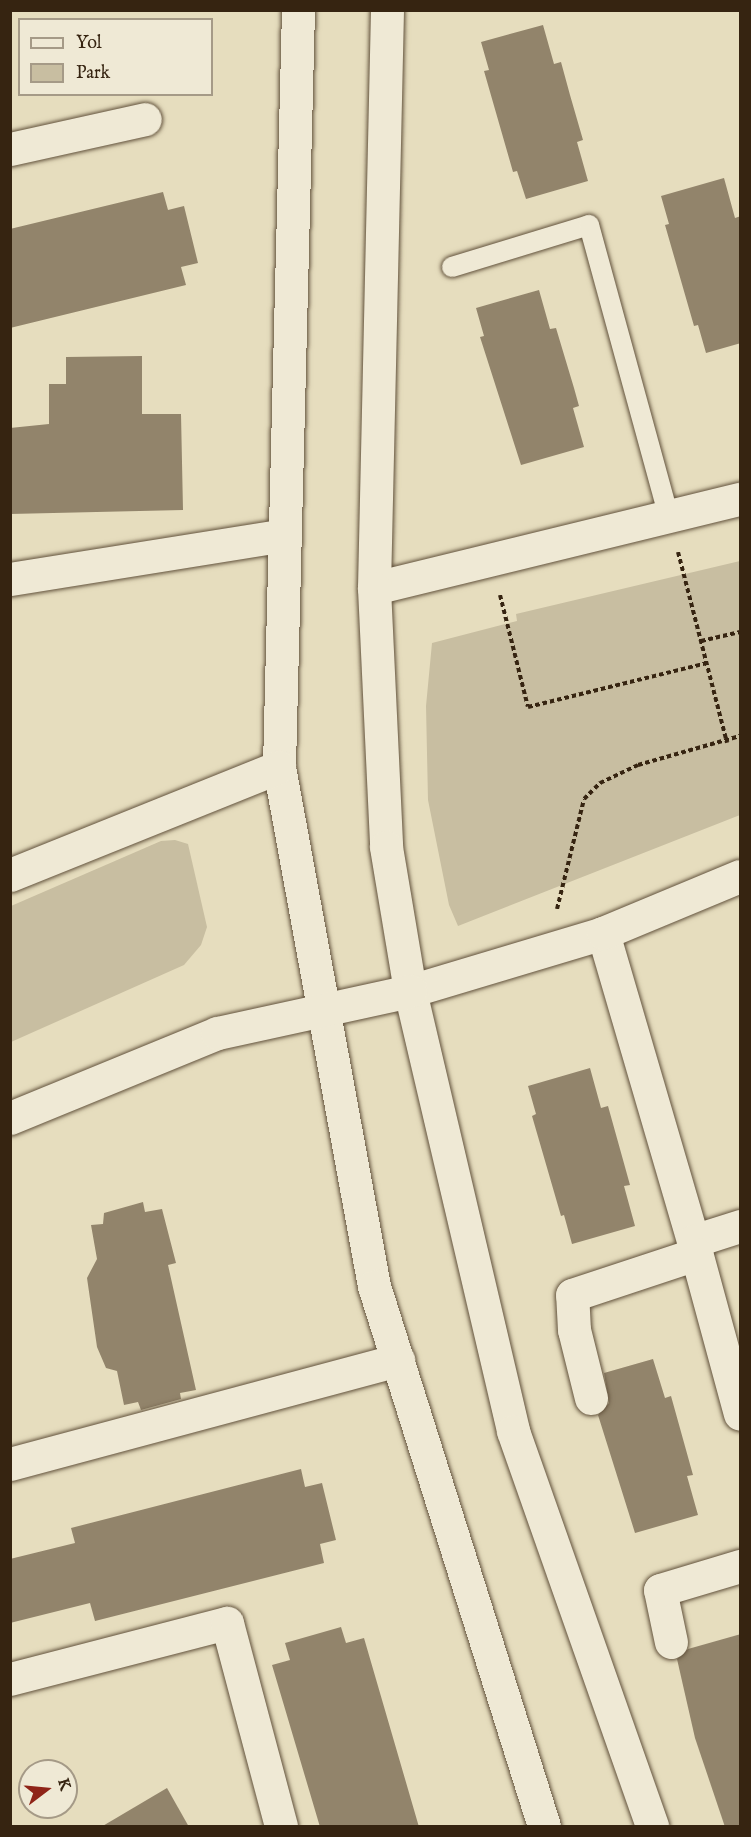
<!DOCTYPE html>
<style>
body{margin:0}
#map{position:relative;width:751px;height:1837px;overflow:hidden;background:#e6ddbe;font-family:"IM FELL English",serif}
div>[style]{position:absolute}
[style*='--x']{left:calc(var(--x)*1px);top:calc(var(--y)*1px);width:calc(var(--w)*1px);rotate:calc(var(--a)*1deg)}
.green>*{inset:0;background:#c8bea1}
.building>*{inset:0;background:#92846b}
.path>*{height:4px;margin-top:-2px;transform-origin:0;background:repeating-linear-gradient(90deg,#362411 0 4.5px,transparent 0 7.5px)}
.roads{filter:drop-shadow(0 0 2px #62523c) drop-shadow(0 0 2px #62523c)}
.lane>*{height:20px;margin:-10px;padding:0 10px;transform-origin:10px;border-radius:10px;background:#efe9d5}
.street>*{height:33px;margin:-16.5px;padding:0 16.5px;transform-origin:16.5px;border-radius:16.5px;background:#efe9d5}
.secondary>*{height:33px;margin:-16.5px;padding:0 16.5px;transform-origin:16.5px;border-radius:16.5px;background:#efe9d5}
span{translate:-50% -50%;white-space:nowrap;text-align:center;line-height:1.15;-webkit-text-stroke:4.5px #efe9d5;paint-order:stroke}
.frame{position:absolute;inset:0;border:12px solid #362411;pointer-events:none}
.legend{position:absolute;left:18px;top:18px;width:195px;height:78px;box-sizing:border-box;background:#efe9d5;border:2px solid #a59a87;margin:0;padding:8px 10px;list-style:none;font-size:18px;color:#362411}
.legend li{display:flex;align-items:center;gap:12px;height:30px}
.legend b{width:30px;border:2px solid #a59a87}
.north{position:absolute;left:18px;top:1759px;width:60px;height:60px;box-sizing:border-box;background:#efe9d5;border:2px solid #a59a87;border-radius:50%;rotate:74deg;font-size:16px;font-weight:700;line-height:24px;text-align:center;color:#362411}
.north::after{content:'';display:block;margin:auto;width:21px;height:27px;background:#8f2418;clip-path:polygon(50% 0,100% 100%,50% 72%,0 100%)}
</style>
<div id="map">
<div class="green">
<i style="clip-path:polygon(740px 561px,740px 815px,458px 926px,449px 905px,428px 800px,426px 706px,432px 643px,517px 621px,516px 614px)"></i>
<i style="clip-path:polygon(175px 840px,188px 844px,207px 927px,201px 945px,184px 965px,11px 1042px,11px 906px,161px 841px)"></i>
</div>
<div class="building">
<i style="clip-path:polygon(543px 25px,554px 64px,561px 62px,570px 95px,583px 140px,577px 142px,588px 181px,526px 199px,517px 171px,513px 172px,484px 71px,489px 70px,481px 42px)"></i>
<i style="clip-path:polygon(724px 178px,735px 218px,741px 216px,741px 343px,706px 353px,698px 325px,694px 326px,665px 225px,669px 224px,661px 196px)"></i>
<i style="clip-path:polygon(163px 192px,168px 210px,184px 206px,198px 263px,181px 267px,186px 285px,10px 328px,10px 229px)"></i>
<i style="clip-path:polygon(539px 290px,550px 329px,556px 328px,574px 388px,579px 406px,573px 408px,584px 447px,521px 465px,480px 337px,484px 336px,476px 308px)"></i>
<i style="clip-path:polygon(142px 356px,142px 414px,181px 414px,183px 510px,10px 514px,10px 428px,49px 424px,49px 384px,66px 384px,66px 357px)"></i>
<i style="clip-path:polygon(590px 1068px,601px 1108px,608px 1106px,625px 1167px,630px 1185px,624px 1186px,635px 1226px,572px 1244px,564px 1215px,561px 1216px,532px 1116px,536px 1114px,528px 1086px)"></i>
<i style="clip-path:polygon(143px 1202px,145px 1212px,162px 1209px,176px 1263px,168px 1265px,196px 1390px,180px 1393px,181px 1399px,141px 1410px,138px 1402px,124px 1405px,117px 1371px,106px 1368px,97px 1347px,87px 1278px,97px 1259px,91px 1225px,103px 1224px,104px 1213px)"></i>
<i style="clip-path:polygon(653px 1359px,665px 1398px,671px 1396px,693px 1475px,687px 1476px,698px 1515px,635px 1533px,598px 1415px,609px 1403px,604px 1373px)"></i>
<i style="clip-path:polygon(301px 1469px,305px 1487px,322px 1483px,336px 1540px,320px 1544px,324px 1563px,95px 1621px,90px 1603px,10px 1623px,10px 1559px,75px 1543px,71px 1528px)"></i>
<i style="clip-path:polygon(341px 1627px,346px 1643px,364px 1638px,419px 1827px,320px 1827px,272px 1665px,290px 1660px,285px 1643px)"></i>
<i style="clip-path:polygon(741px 1634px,741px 1827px,725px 1827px,695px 1738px,677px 1659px,688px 1649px)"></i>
<i style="clip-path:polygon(167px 1788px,189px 1827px,101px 1827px)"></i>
</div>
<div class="path">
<i style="--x:678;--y:552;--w:197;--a:75.6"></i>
<i style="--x:500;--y:595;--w:115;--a:76"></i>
<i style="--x:528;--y:707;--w:184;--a:-13.8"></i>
<i style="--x:701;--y:641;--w:40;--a:-13"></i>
<i style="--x:557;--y:909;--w:113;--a:-76.2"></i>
<i style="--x:584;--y:799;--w:23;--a:-45"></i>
<i style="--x:600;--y:783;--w:42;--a:-25.3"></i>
<i style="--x:638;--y:765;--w:106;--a:-15.9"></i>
</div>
<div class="roads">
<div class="lane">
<i style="--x:452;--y:267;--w:143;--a:-17"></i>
<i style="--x:589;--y:225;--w:303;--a:74.7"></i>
</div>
<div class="street">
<i style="--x:10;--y:149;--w:138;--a:-12.5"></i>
<i style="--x:10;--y:579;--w:278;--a:-9.1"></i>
<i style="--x:374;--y:588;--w:377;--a:-13.7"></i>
<i style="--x:603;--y:933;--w:321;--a:73.7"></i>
<i style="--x:693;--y:1241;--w:49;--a:-17.7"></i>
<i style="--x:410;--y:991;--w:202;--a:-16.7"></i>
<i style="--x:603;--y:933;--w:148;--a:-22.6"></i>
<i style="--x:693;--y:1241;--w:179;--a:74.8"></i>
<i style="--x:591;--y:1398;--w:70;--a:-104"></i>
<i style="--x:574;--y:1330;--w:35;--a:-93"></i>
<i style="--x:572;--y:1295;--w:131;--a:-18.3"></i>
<i style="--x:10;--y:1464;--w:402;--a:-15"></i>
<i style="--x:671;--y:1642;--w:53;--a:-101.9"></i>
<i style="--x:660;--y:1590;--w:84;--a:-16.7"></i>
<i style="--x:10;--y:1679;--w:224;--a:-14.5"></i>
<i style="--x:227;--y:1623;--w:210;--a:75.1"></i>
</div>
<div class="secondary">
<i style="--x:298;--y:10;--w:757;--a:91.44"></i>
<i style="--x:279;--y:767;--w:528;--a:79.63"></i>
<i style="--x:374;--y:1286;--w:566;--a:72.53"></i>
<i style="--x:387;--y:10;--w:578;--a:91.29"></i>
<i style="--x:374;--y:588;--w:259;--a:87.3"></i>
<i style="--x:386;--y:847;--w:146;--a:80.5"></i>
<i style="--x:410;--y:991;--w:452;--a:76.8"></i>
<i style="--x:513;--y:1431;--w:419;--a:70.6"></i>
<i style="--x:10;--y:875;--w:290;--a:-21.9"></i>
<i style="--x:10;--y:1118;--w:224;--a:-22.3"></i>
<i style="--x:217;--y:1033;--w:198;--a:-12.3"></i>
</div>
</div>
<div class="frame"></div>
<ul class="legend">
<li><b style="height:8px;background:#efe9d5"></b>Yol</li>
<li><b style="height:16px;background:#c8bea1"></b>Park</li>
</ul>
<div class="north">K</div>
</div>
